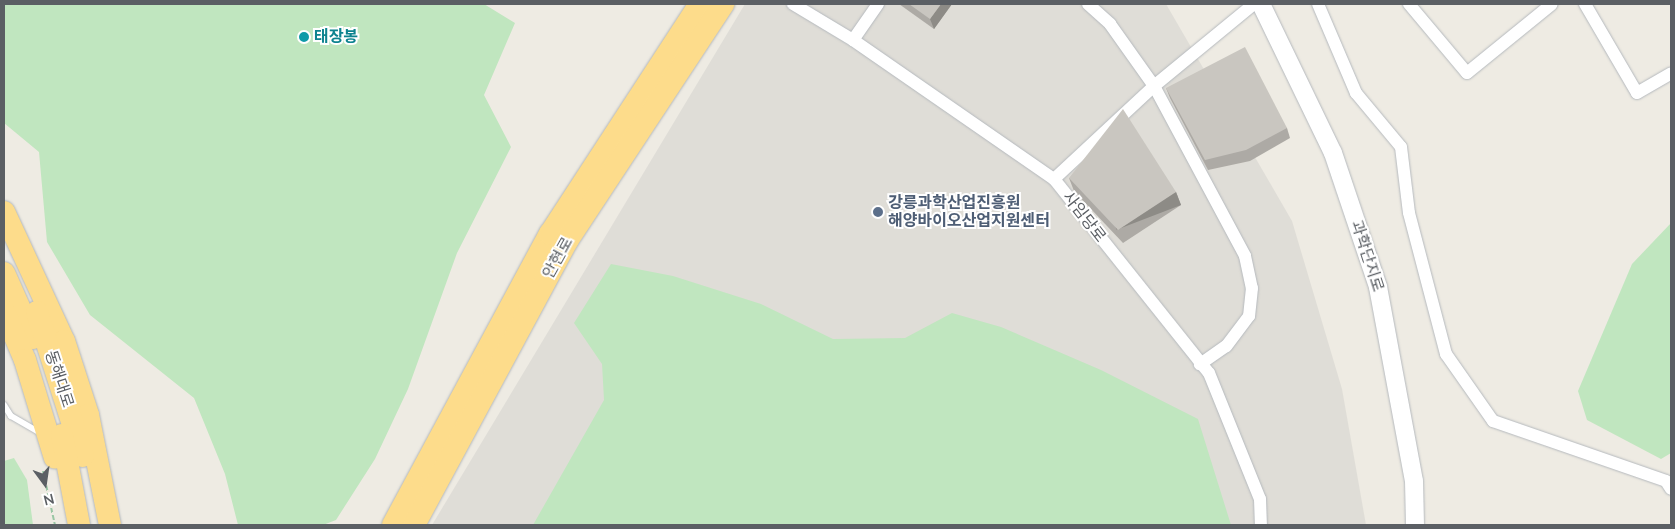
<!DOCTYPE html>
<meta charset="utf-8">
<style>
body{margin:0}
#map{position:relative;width:1675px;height:529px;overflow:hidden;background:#eeebe3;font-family:"Nunito Sans","Noto Sans KR",sans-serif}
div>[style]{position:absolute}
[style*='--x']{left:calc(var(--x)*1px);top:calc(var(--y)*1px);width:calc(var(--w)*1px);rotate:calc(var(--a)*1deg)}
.industrial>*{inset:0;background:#dfddd7}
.green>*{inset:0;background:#c0e6bf}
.path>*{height:2px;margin-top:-1px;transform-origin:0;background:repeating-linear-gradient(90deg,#98c6a4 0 5px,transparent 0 7.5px)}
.roads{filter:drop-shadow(0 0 1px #b5b9bd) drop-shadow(0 0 1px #b5b9bd)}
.lane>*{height:6px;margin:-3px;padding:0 3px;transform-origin:3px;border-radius:3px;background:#fff}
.street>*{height:12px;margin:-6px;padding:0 6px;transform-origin:6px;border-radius:6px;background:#fff}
.secondary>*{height:18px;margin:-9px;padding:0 9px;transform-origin:9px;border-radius:9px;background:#fff}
.highway>*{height:22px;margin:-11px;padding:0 11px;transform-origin:11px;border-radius:11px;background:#fddc8b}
.wall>*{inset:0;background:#adaaa5}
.shaded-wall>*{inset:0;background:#8d8b86;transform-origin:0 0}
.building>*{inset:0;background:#c9c6c0}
.dots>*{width:14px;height:14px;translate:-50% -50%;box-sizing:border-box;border:2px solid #fff;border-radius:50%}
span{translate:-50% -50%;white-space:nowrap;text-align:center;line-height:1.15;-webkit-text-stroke:4px #fff;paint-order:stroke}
.culture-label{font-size:16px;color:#0d838f;font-weight:700}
.left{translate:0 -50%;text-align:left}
.service-label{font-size:16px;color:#4e5e75;font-weight:700}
.street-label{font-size:16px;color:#5b5f64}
.frame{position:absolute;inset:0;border:5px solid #5b5f64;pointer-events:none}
.north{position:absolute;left:20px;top:459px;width:50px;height:50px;-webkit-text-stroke:4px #fff;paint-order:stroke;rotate:166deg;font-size:14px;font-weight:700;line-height:20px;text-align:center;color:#5b5f64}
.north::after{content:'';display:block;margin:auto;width:18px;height:22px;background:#5b5f64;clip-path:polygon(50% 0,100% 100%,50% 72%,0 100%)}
</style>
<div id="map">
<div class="industrial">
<i style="clip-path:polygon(745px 4px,1166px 4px,1292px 221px,1342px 389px,1366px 525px,432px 525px)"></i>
</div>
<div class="green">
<i style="clip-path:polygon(4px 4px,484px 4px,515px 23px,484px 95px,511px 147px,457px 253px,408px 389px,375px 459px,336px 520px,323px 525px,238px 525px,225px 474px,194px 398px,90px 315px,47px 242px,39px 152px,4px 123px)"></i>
<i style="clip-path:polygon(1671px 223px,1671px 453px,1661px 459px,1587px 420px,1578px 391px,1632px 264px)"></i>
<i style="clip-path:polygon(611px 264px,673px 276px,761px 304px,833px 339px,905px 338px,952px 313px,1001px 327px,1101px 370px,1198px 419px,1231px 525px,533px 525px,604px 400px,602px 364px,574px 323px)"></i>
<i style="clip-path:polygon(14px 458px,27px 480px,33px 525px,4px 525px,4px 461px)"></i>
</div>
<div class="path">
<i style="--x:43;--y:471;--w:55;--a:77.5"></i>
</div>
<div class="roads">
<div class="lane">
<i style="--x:4;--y:405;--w:13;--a:58"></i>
<i style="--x:11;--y:416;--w:34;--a:30"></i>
</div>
<div class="street">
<i style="--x:793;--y:4;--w:70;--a:31"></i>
<i style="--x:853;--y:40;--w:244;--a:34.7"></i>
<i style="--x:1054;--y:179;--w:248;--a:51.4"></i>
<i style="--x:1209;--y:373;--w:136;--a:68"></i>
<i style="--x:1260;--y:499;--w:26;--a:88"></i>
<i style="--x:1088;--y:4;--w:30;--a:42"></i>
<i style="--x:1110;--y:24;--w:76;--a:54.6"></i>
<i style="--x:1154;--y:86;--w:193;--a:61.8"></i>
<i style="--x:1245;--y:256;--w:33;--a:78"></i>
<i style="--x:1252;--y:288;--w:28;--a:96"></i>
<i style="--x:1249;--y:316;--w:38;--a:127"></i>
<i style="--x:1226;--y:346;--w:32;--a:145"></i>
<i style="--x:1318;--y:4;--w:97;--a:66.9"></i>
<i style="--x:1356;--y:93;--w:70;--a:50.2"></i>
<i style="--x:1401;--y:147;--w:66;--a:83.1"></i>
<i style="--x:1409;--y:213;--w:146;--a:75.3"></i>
<i style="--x:1446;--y:354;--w:82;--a:55"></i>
<i style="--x:1493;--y:421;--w:183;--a:19.1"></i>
<i style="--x:1666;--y:481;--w:9;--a:58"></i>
<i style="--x:1409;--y:4;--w:90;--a:50"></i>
<i style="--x:1467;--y:73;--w:109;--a:-39.1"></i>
<i style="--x:1585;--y:4;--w:103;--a:59.7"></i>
<i style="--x:1637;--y:93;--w:39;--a:-30"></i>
<i style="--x:853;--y:40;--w:44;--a:-55.2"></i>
<i style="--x:1054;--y:179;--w:137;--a:-42.9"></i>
<i style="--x:1154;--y:86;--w:129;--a:-39.4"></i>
</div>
<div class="secondary">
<i style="--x:1261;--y:4;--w:165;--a:64.2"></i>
<i style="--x:1333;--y:153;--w:141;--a:71.4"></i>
<i style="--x:1378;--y:287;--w:197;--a:79.5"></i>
<i style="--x:1414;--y:481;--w:44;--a:88.7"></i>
</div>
<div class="highway">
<i style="--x:4;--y:212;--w:142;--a:65.1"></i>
<i style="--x:64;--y:341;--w:78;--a:72"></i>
<i style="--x:88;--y:415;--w:112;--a:78.7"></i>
<i style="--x:4;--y:273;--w:71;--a:66"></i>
<i style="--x:4;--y:311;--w:53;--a:66.8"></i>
<i style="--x:25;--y:360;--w:102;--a:73"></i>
<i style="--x:37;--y:312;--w:151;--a:72.3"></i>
<i style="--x:62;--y:435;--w:92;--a:79.3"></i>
<i style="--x:393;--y:525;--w:331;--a:-61.7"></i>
<i style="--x:550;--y:234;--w:275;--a:-56.9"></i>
<i style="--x:414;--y:525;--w:323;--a:-61.7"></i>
<i style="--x:567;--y:241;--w:284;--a:-56.6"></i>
</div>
</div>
<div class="wall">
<i style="clip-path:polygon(899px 4px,952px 4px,934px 29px)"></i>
<i style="clip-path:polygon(1166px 88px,1287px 128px,1290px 138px,1250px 161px,1208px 170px,1170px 98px)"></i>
<i style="clip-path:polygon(1069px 178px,1176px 192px,1181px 205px,1123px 243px,1074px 191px)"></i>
</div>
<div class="shaded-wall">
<i style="clip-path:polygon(941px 4px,952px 4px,934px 29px,930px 19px)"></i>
<i style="left:1176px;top:192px;width:14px;height:69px;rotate:69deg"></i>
</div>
<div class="building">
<i style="clip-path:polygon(909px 4px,941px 4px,930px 19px)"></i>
<i style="clip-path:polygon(1245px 47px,1287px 128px,1246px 150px,1205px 160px,1166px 88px)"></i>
<i style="clip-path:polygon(1123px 109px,1176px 192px,1118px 230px,1069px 178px)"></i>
</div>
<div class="dots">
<i style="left:304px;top:37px;background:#0f9aa8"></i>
<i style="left:878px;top:212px;background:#5c6f8a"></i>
</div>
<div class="culture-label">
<span class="left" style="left:314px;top:37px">태장봉</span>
</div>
<div class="service-label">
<span class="left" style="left:888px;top:212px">강릉과학산업진흥원<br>해양바이오산업지원센터</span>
</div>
<div class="street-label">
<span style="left:1084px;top:217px;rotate:52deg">사임당로</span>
<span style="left:1367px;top:256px;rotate:72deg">과학단지로</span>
<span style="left:558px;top:258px;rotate:-61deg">안현로</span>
<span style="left:59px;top:379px;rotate:72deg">동해대로</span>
</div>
<div class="frame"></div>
<div class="north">N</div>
</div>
